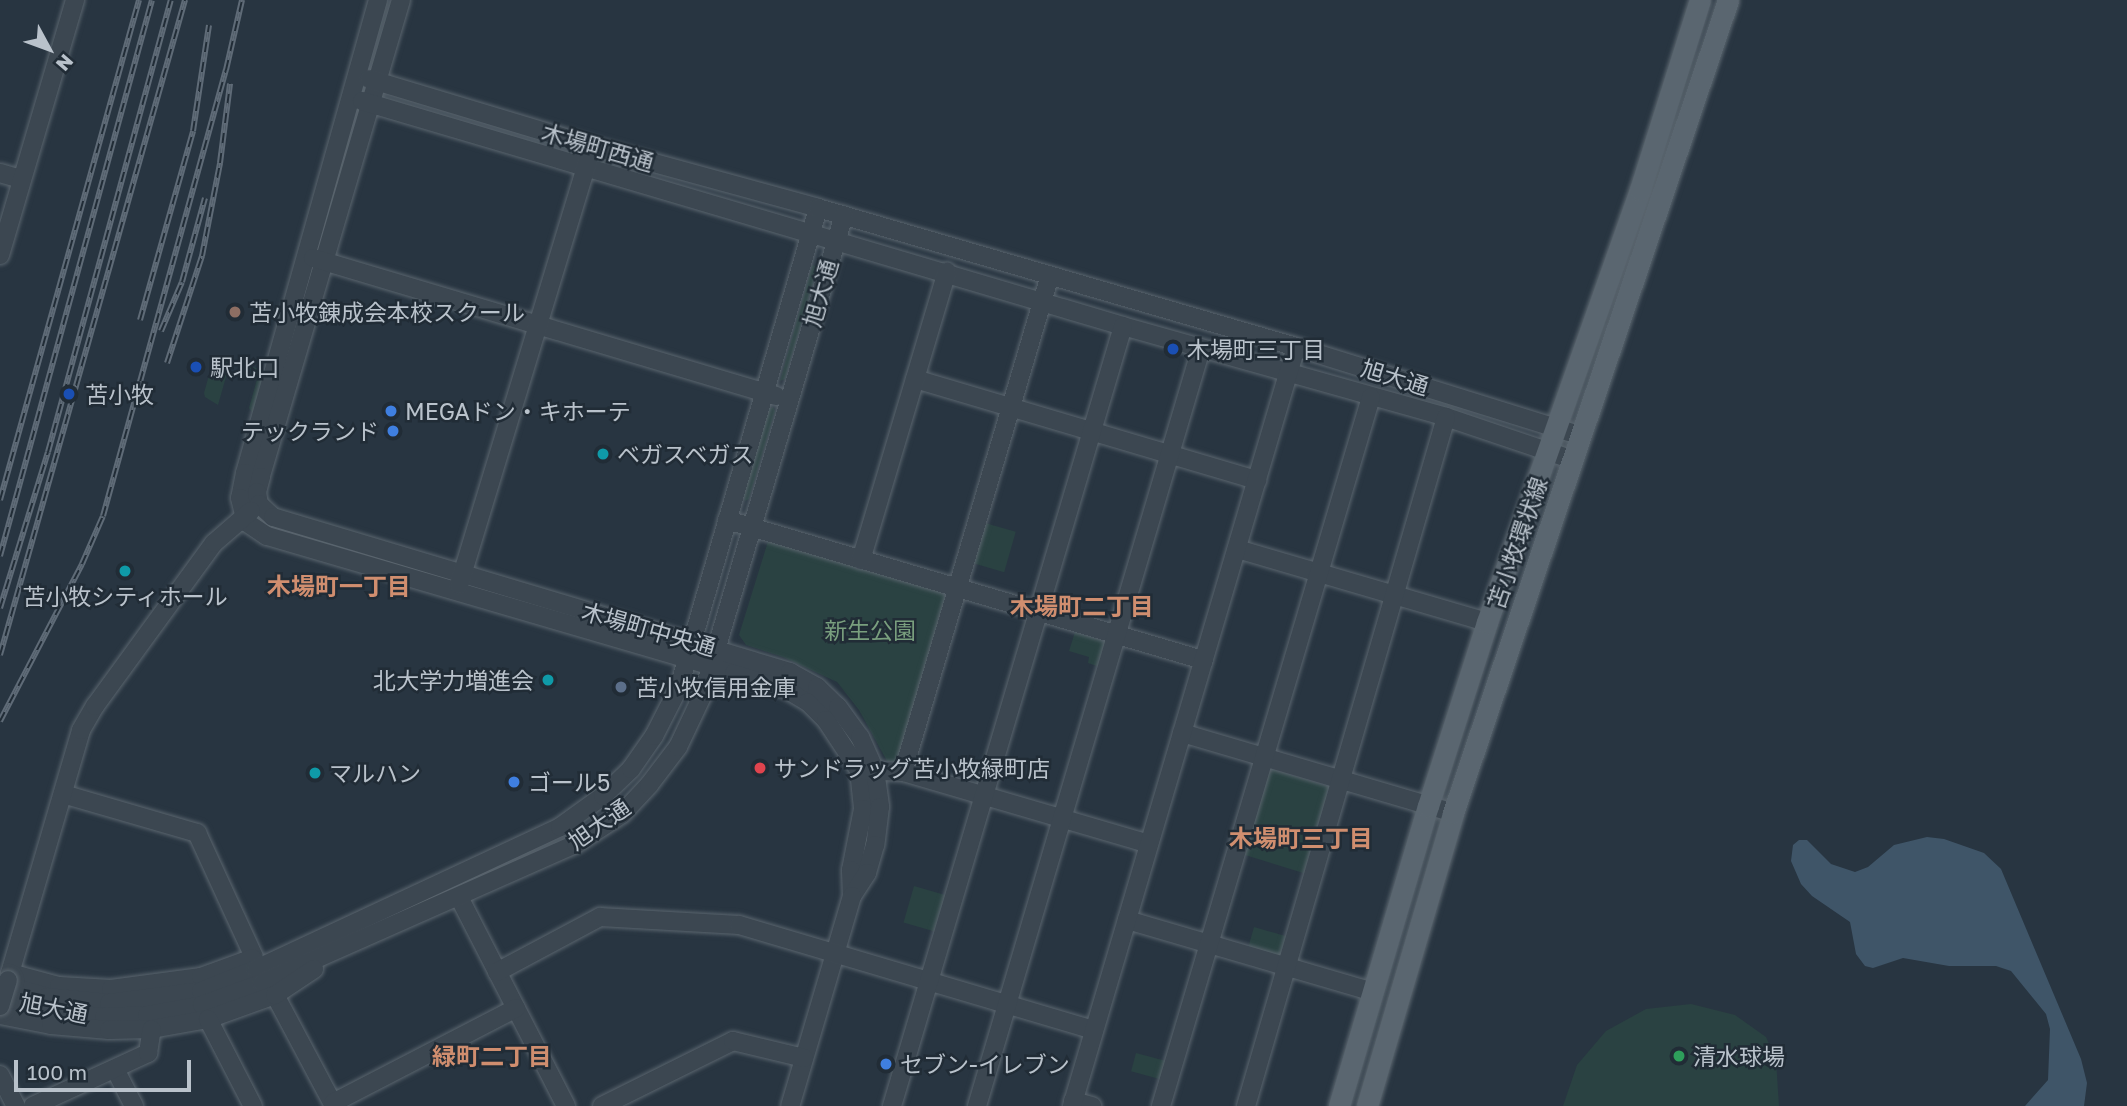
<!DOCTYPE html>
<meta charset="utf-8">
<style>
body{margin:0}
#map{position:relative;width:2127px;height:1106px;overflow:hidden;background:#283541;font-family:"Golos Text","Noto Sans JP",sans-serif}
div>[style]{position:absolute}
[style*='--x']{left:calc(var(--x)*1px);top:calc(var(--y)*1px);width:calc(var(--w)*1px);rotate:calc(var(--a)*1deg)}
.green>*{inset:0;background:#2a4242;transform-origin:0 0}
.water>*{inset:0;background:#3f5568}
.roads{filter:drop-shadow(0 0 2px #5a656e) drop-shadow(0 0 2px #5a656e)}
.minor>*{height:18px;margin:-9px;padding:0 9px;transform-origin:9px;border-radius:9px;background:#3c4751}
.major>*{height:21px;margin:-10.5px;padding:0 10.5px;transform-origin:10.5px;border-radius:10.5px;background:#5a6670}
.rail>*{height:6px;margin-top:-3px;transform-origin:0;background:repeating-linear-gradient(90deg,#212c36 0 10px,#5f6b77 0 20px);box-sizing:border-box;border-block:2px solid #5f6b77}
.bridges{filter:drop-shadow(0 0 2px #5a656e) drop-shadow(0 0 2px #5a656e)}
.minor-bridge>*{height:18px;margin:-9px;padding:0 9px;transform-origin:9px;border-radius:9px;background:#3c4751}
.dots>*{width:19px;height:19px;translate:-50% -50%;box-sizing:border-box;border:4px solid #212c36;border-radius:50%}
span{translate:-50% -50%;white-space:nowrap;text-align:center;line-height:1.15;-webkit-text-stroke:5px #212c36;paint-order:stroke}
.street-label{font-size:23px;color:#b9c2cb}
.poi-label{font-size:23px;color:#b9c2cb}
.left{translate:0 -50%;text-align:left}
.right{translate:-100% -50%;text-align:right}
.park-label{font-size:23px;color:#799f7e}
.neighbourhood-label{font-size:24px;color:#d08e6f;font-weight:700}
.north{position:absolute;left:14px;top:14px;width:70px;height:70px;-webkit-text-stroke:5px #212c36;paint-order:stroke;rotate:131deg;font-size:19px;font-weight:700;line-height:28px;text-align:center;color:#b9c2cb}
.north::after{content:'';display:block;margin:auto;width:24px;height:32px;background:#b9c2cb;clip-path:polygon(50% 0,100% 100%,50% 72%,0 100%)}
.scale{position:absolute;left:14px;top:1060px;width:177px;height:32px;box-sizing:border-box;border:4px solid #b9c2cb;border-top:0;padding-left:9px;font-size:21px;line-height:24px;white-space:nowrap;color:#b9c2cb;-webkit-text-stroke:5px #212c36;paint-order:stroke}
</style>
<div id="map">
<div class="green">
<i style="clip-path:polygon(812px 265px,818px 267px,785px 379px,780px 381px)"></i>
<i style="clip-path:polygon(225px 357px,265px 371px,254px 414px,249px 408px,259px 372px,230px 363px,218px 405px,205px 397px,204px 393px,211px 368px)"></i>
<i style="clip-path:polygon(773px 407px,775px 411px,749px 499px,745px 501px,743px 497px,769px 409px)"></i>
<i style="left:985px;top:523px;width:32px;height:42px;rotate:16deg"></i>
<i style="clip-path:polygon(770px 535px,940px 586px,947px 601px,901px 756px,895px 762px,887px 761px,859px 710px,837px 682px,783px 657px,746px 645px,739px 635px)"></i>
<i style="clip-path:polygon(1075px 632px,1107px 642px,1100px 667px,1088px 663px,1089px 657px,1069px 651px)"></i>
<i style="left:1268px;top:768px;width:67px;height:90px;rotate:17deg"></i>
<i style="left:914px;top:886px;width:35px;height:38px;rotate:16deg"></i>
<i style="left:1254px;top:927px;width:36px;height:22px;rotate:16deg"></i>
<i style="clip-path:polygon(1691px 1004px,1735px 1015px,1766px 1037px,1776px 1060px,1779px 1106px,1563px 1106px,1577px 1065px,1606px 1031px,1646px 1009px)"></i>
<i style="left:1136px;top:1053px;width:34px;height:19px;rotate:15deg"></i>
</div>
<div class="water">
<i style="clip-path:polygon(1927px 837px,1944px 839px,1984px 853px,2001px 869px,2081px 1059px,2087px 1083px,2084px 1106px,2025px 1106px,2048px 1080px,2050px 1029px,2046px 1014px,2011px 971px,1996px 966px,1949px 966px,1903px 958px,1873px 968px,1865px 966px,1856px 954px,1850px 922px,1812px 896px,1801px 884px,1791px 861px,1793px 845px,1799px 840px,1807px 840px,1831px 864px,1855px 872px,1868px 867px,1894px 845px)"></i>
</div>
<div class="roads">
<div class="minor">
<i style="--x:378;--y:0;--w:491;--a:105.7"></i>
<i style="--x:245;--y:473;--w:25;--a:101"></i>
<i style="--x:240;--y:498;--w:25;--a:76"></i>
<i style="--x:246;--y:522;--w:25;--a:34"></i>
<i style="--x:267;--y:536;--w:487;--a:16.3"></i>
<i style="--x:734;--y:673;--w:54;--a:17.1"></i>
<i style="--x:786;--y:689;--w:26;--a:31"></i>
<i style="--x:808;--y:702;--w:25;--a:45"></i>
<i style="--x:826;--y:720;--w:60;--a:56.6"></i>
<i style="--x:859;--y:770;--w:39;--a:84"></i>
<i style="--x:863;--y:809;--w:62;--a:101.1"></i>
<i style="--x:851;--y:870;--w:26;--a:88"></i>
<i style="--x:401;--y:0;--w:497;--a:106.4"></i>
<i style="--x:261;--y:477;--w:16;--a:105"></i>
<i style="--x:257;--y:492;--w:12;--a:81"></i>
<i style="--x:259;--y:504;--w:19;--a:43"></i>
<i style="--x:273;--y:517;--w:540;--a:16.69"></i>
<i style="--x:790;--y:672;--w:31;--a:29"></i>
<i style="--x:817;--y:687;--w:29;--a:44"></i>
<i style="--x:838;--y:707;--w:37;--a:54"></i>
<i style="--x:860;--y:737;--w:36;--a:66"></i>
<i style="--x:875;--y:770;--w:37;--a:82"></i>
<i style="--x:880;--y:807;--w:38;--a:97"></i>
<i style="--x:875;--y:845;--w:29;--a:106"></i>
<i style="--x:867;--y:873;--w:27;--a:123"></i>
<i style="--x:852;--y:896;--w:219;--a:106.4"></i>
<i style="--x:369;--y:79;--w:233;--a:16.7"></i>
<i style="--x:592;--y:146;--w:234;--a:15.3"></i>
<i style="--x:362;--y:101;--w:794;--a:16.47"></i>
<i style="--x:1123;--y:326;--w:336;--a:15.7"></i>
<i style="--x:1446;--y:417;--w:134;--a:18.7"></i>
<i style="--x:0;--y:173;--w:22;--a:16"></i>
<i style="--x:0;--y:255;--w:266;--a:-73.6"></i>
<i style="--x:313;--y:258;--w:483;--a:16.6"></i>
<i style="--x:915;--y:379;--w:357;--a:16.5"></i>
<i style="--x:727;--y:520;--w:497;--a:16.4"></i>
<i style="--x:1237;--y:549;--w:260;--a:16.3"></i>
<i style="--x:861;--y:560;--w:301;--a:-73.4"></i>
<i style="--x:459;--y:585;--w:448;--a:-73.1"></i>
<i style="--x:1182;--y:733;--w:283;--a:16.4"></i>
<i style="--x:863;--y:770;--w:40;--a:2.9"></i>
<i style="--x:903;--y:772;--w:256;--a:16.3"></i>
<i style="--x:903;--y:772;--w:518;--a:-73.52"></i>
<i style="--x:63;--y:794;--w:140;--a:16.2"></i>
<i style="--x:197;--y:833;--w:136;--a:65.3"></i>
<i style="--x:459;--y:897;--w:235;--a:62.9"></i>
<i style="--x:1127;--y:920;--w:257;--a:16.3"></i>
<i style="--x:497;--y:972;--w:117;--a:-28.1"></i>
<i style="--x:600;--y:917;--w:139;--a:3.3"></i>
<i style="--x:739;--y:925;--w:370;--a:16.5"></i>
<i style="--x:10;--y:973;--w:51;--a:14.9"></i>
<i style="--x:59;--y:986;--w:52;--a:3.3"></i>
<i style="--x:111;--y:989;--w:91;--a:-7.6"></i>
<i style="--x:201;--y:977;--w:55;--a:-20.1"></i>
<i style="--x:8;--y:980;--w:260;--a:-73.7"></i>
<i style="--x:81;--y:730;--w:28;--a:-60"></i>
<i style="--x:95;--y:706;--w:202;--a:-53.9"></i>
<i style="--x:214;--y:543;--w:49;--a:-40.9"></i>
<i style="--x:0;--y:983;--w:49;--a:16.6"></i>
<i style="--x:47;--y:997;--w:62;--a:5.5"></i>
<i style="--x:109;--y:1003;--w:93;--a:-7.4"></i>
<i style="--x:201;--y:991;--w:59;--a:-21.8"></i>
<i style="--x:256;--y:969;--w:336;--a:-25"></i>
<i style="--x:560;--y:827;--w:53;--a:-35.8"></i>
<i style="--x:603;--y:796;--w:39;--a:-44"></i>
<i style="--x:631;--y:769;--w:40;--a:-55.1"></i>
<i style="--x:654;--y:736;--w:55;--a:-63"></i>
<i style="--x:679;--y:687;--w:499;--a:-73.8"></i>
<i style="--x:818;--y:208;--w:498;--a:16.2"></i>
<i style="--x:1296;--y:347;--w:300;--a:17.3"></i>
<i style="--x:275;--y:995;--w:126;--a:62"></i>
<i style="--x:0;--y:997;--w:62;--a:14.9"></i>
<i style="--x:60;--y:1013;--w:44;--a:5.2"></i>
<i style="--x:104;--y:1017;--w:43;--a:-2.7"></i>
<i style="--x:147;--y:1015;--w:56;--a:-10.3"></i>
<i style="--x:202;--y:1005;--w:64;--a:-20.1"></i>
<i style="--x:262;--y:983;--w:343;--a:-23.9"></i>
<i style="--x:576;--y:844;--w:55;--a:-33.1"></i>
<i style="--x:622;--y:814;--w:40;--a:-47"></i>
<i style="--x:649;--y:785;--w:48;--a:-52.7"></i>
<i style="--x:678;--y:747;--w:59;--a:-64.7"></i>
<i style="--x:703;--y:694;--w:499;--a:-73.6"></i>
<i style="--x:0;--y:1015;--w:52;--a:11.1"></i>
<i style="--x:51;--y:1025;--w:58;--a:4.9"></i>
<i style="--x:109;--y:1030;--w:43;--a:-1.3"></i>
<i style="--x:152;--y:1029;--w:57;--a:-10.1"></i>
<i style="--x:208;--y:1019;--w:71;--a:-19.7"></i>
<i style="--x:275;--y:995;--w:47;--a:-33.7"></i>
<i style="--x:208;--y:1019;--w:98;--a:62.7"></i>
<i style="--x:115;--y:1069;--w:42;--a:62.8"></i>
<i style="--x:0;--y:1075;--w:35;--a:63"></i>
<i style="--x:1073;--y:1101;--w:20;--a:15"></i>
<i style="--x:333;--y:1103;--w:206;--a:-27.4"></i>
<i style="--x:33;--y:1106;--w:127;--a:-24.7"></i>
<i style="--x:148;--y:1053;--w:24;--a:-81"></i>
<i style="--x:602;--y:1106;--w:146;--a:-26.4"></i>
<i style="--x:733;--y:1041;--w:73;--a:13.5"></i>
<i style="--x:892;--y:1106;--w:813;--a:-73.5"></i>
<i style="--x:977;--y:1106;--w:789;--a:-73.52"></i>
<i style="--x:1072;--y:1106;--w:791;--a:-73.56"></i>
<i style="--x:1161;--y:1106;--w:739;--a:-73.5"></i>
<i style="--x:1246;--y:1106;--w:717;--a:-73.81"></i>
</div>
<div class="major">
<i style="--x:1339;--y:1106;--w:313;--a:-73.5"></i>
<i style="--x:1428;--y:806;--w:193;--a:-72.2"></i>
<i style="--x:1487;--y:622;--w:458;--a:-70.5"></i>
<i style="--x:1640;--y:190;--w:199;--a:-72.5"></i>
<i style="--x:1367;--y:1106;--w:305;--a:-73.6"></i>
<i style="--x:1453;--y:813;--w:858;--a:-71.31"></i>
</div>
</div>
<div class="rail">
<i style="--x:140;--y:320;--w:196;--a:-74.3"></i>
<i style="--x:193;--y:131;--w:107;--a:-81.4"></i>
<i style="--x:161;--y:331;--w:53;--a:-66.8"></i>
<i style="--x:182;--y:282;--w:87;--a:-74.7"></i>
<i style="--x:167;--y:363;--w:113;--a:-71.9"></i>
<i style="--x:202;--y:256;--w:95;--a:-79"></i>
<i style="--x:220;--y:163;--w:80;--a:-82.8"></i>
<i style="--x:0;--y:500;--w:519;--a:-74.46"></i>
<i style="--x:0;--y:556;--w:576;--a:-74.71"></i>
<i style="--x:0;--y:608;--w:163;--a:-72.9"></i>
<i style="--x:48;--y:452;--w:468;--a:-74.8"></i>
<i style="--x:0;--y:655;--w:681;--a:-74.23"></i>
<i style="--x:0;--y:721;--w:177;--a:-62.4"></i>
<i style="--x:82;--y:564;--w:52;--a:-66.4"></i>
<i style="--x:103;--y:516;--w:463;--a:-74.6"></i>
<i style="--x:226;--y:70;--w:72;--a:-77.1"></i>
</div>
<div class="bridges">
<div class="minor-bridge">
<i style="--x:0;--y:1006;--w:27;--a:-73"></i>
</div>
</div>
<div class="dots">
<i style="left:235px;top:312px;background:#8d6e63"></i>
<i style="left:1173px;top:349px;background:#1a4fb4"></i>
<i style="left:196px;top:367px;background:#1a4fb4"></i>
<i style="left:69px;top:394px;background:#1a4fb4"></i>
<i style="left:391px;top:411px;background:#3f7fe0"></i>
<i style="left:393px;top:431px;background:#3f7fe0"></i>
<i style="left:603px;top:454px;background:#0f9aa8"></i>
<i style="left:125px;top:571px;background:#0f9aa8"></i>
<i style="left:548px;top:680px;background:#0f9aa8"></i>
<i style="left:621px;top:687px;background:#5c6f8a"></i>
<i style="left:760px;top:768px;background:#e0444e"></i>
<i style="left:315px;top:773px;background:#0f9aa8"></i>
<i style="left:514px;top:782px;background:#3f7fe0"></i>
<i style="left:1679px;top:1056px;background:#2e9e5b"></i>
<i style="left:886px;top:1064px;background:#3f7fe0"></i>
</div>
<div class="street-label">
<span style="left:598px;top:147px;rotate:16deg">木場町西通</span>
<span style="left:820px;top:293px;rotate:-74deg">旭大通</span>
<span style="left:1395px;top:377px;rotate:17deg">旭大通</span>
<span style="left:1517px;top:543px;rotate:-71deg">苫小牧環状線</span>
<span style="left:649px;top:629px;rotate:16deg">木場町中央通</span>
<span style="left:599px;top:824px;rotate:-35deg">旭大通</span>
<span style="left:54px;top:1008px;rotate:11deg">旭大通</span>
</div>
<div class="poi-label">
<span class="left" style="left:249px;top:312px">苫小牧錬成会本校スクール</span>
<span class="left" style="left:1187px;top:349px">木場町三丁目</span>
<span class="left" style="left:210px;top:367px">駅北口</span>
<span class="left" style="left:85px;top:394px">苫小牧</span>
<span class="left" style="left:405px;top:411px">MEGAドン・キホーテ</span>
<span class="right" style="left:379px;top:431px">テックランド</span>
<span class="left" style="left:617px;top:454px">ベガスベガス</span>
<span style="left:125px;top:596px">苫小牧シティホール</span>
<span class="right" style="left:534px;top:680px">北大学力増進会</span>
<span class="left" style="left:635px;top:687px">苫小牧信用金庫</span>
<span class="left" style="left:774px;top:768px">サンドラッグ苫小牧緑町店</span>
<span class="left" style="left:329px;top:773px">マルハン</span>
<span class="left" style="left:528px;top:782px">ゴール5</span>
<span class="left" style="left:1693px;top:1056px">清水球場</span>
<span class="left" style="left:900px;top:1064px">セブン-イレブン</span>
</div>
<div class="park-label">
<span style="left:870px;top:630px">新生公園</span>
</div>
<div class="neighbourhood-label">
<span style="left:339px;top:586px">木場町一丁目</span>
<span style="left:1082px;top:606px">木場町二丁目</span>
<span style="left:1301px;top:838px">木場町三丁目</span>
<span style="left:492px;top:1056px">緑町二丁目</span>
</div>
<div class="north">N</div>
<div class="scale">100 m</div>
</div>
